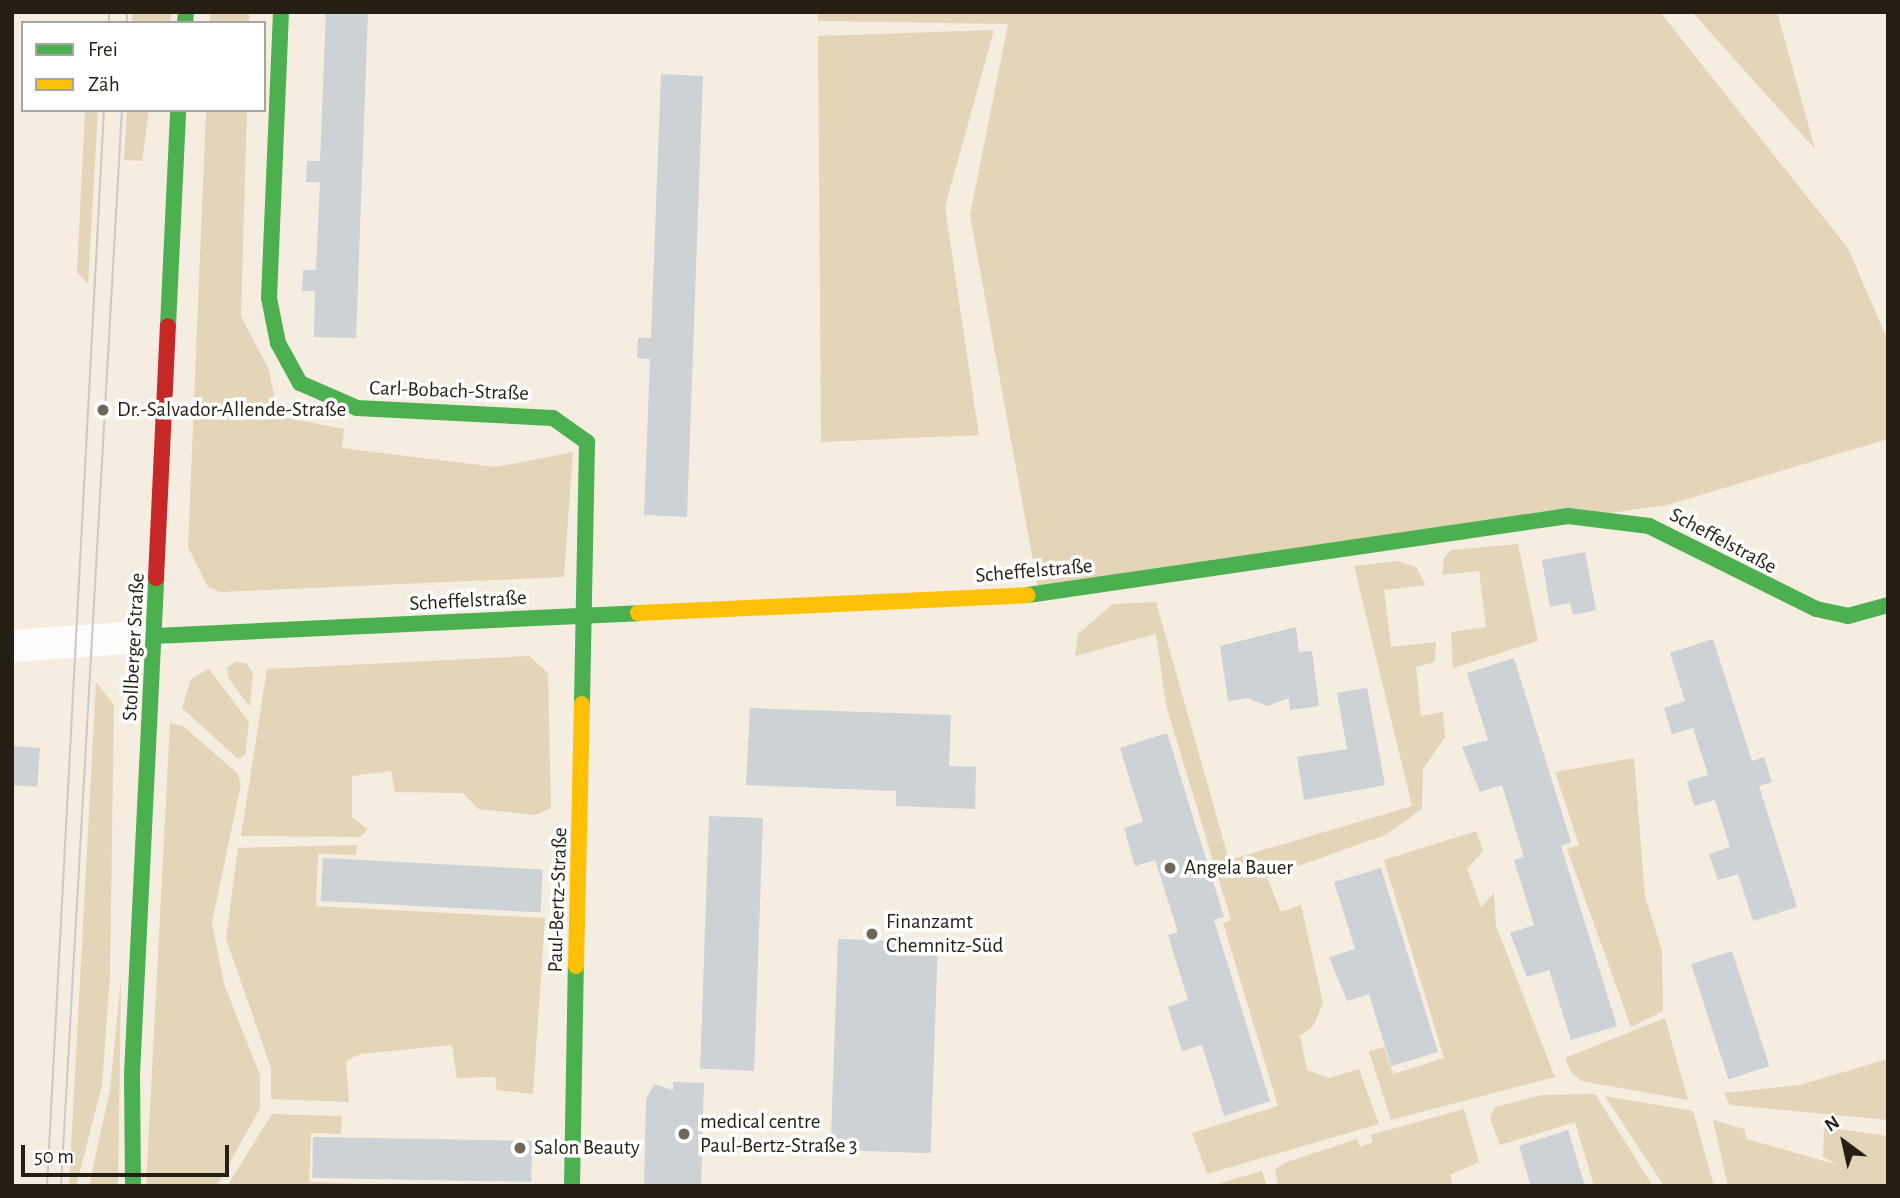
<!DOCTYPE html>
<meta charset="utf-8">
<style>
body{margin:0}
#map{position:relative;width:1900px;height:1198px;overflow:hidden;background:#f5eddf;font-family:"Alegreya Sans",sans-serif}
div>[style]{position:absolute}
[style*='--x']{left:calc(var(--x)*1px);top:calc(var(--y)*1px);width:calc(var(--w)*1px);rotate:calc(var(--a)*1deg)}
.green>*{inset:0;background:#e4d5b8;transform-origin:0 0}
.building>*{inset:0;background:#ccd2d5;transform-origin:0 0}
.street>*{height:32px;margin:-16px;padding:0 16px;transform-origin:16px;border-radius:16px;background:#fefcfa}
.fast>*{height:16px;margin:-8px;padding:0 8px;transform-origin:8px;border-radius:8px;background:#4caf50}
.slow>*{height:16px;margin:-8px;padding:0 8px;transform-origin:8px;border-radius:8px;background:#ffc107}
.jam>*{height:16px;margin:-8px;padding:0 8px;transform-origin:8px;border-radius:8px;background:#c62828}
.tram>*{height:2px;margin:-1px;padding:0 1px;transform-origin:1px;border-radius:1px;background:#cbc9c5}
.dots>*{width:19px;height:19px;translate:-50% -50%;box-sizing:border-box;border:4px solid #fff;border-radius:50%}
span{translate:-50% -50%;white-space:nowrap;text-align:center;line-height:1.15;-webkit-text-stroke:7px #fff;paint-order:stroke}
.street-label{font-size:21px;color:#241f12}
.poi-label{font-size:21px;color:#241f12}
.left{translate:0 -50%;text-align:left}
.frame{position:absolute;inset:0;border:14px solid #241f12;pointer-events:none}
.legend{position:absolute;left:21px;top:21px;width:245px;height:91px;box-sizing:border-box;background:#fff;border:2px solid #a7a5a0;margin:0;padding:9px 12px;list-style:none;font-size:21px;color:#241f12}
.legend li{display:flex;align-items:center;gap:14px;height:35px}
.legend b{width:35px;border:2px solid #a7a5a0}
.north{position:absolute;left:1809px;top:1107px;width:70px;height:70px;-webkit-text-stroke:5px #fff;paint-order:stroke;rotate:327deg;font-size:19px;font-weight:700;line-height:28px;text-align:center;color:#241f12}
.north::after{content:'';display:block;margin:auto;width:24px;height:32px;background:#241f12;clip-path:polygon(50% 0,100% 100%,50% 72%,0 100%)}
.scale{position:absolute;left:21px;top:1145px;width:208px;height:32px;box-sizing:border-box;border:4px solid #241f12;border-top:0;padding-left:9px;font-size:21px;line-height:24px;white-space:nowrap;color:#241f12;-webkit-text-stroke:5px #fff;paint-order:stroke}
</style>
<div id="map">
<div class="green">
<i style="left:132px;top:12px;width:39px;height:11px"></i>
<i style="left:210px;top:12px;width:39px;height:11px"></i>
<i style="clip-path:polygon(818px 12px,1660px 12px,1848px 248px,1888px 341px,1888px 439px,1667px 505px,1039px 594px,970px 215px,1008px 24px,818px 21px)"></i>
<i style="clip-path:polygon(1692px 12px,1777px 12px,1815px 149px)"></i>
<i style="clip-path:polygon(994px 30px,945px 207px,979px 435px,821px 442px,818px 36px)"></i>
<i style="clip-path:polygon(85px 110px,98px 110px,88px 284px,77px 272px)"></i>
<i style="clip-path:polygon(127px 110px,149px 110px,142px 161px,124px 160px)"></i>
<i style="clip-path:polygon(206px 110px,247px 110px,241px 316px,269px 370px,278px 416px,344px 429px,342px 448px,496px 467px,573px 452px,564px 577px,221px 592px,208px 587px,188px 547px)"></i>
<i style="clip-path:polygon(1518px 544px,1538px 641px,1453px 668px,1451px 632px,1486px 627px,1479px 571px,1442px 575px,1444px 558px,1451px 550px)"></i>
<i style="clip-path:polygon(1397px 561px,1416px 567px,1426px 585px,1384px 590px,1391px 647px,1436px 642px,1435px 662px,1416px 667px,1421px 716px,1443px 712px,1445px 737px,1423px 769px,1422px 809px,1385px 835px,1267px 877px,1281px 912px,1301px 905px,1323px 1003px,1314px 1025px,1300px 1036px,1307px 1070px,1329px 1078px,1359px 1069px,1379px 1124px,1207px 1174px,1192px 1133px,1278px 1106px,1223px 923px,1231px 920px,1166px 705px,1156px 634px,1075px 656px,1078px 634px,1113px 604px,1156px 602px,1229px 860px,1412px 806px,1354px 566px)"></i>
<i style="clip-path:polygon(529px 656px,548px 673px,551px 808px,536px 815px,478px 809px,463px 793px,395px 792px,391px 771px,352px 776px,352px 817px,368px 829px,360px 837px,241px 836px,267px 669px)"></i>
<i style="clip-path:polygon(235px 662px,246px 663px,253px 673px,250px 707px,229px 679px,227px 668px)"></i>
<i style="clip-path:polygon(209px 669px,249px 722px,245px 755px,238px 759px,182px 708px,191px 679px)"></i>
<i style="clip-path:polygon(96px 682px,114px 705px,110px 975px,102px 1086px,76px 1186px,69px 1186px)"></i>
<i style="clip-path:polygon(170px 723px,183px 726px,237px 773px,241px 784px,212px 923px,224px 984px,260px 1075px,260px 1108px,217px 1186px,146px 1186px)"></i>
<i style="clip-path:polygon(1634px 758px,1645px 896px,1662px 951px,1663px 1011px,1631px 1027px,1567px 849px,1579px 845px,1555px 772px)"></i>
<i style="clip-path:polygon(1476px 831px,1483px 851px,1467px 869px,1481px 907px,1494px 893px,1496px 926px,1555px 1077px,1391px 1120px,1369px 1052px,1384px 1047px,1393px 1074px,1444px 1058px,1384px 860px)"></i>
<i style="clip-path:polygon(357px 845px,356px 855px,318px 854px,316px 906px,545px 918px,533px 1094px,497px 1090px,495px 1077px,457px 1078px,452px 1045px,360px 1054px,346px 1061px,349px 1102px,271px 1099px,271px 1068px,226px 939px,238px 848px)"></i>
<i style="clip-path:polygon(121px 978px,118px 1186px,89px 1186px,110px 1090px)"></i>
<i style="clip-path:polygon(1665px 1018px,1688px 1100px,1581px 1081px,1571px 1072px,1565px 1058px)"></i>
<i style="clip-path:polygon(1888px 1059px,1888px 1120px,1730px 1105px,1724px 1093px,1800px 1085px)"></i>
<i style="clip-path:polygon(1595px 1094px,1653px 1186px,1594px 1186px,1575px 1122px,1500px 1145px,1490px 1118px,1495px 1107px,1541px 1095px)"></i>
<i style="clip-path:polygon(1605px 1096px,1693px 1111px,1714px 1186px,1664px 1186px)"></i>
<i style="clip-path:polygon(1464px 1109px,1479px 1162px,1450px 1175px,1453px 1186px,1278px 1186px,1275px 1169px,1284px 1163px,1357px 1139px,1360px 1147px,1373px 1142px,1370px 1135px)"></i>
<i style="clip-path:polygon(272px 1114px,342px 1116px,341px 1134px,311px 1133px,309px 1182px,426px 1186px,227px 1186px)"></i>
<i style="clip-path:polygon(1713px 1120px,1744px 1129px,1747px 1139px,1838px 1165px,1823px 1157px,1824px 1127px,1888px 1136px,1888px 1186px,1728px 1186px)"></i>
<i style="clip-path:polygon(1262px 1171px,1267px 1186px,1210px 1186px)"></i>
</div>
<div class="building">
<i style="clip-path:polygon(326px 12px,368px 12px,356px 338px,314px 337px,315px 291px,302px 291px,303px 270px,316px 270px,320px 182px,306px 182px,307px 161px,320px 161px)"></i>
<i style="clip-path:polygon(661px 74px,703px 76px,687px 517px,644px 515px,650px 359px,637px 358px,638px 338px,651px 338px)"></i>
<i style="clip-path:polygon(1585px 552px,1596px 610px,1573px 615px,1570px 603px,1550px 607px,1542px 560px)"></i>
<i style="clip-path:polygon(1296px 627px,1299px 652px,1312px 651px,1319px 706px,1290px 710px,1289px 698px,1267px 706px,1248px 698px,1228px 701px,1220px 646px)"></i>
<i style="clip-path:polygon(1713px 639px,1752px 761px,1764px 757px,1772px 782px,1759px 786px,1797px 907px,1753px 921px,1738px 874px,1718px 880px,1709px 854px,1730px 847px,1715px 800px,1694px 806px,1687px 781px,1708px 775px,1693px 728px,1672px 734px,1664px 708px,1685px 701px,1670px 653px)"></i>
<i style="clip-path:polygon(1514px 658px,1571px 842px,1561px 846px,1617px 1026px,1571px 1040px,1549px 970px,1527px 977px,1510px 933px,1534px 925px,1514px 860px,1524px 857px,1502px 785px,1480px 792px,1462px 747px,1488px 740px,1467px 673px)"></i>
<i style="clip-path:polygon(1367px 688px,1385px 785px,1304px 800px,1297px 757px,1347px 749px,1337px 693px)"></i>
<i style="clip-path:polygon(750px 708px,951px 715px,949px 766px,976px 767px,975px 809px,896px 806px,896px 791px,746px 785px)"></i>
<i style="clip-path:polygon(1167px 733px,1224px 917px,1214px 920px,1270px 1101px,1224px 1116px,1202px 1045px,1182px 1051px,1168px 1007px,1188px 1000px,1168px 935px,1178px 932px,1155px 860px,1135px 866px,1124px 828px,1143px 822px,1120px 748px)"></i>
<i style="left:12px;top:746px;width:28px;height:39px;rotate:4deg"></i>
<i style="left:709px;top:816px;width:54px;height:253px;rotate:2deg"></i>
<i style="left:323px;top:858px;width:220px;height:43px;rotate:3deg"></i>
<i style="clip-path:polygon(1381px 868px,1438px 1052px,1391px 1066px,1369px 994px,1347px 1001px,1329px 957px,1355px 949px,1334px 882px)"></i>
<i style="left:838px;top:939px;width:100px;height:211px;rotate:2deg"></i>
<i style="left:1732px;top:951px;width:121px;height:43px;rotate:72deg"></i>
<i style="clip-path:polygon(673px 1082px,704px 1083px,701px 1186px,644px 1186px,646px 1100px,654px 1084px,673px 1090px)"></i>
<i style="clip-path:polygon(1568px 1130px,1585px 1186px,1531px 1186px,1519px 1146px)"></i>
<i style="left:313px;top:1137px;width:219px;height:41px;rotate:1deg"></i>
</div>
<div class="street">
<i style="--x:12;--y:646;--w:143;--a:-4"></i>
</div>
<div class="fast">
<i style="--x:281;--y:12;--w:286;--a:92.4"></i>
<i style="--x:269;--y:298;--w:46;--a:78.7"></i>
<i style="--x:278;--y:343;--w:46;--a:61.2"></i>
<i style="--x:300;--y:383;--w:62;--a:23.7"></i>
<i style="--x:357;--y:408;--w:196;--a:2.9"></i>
<i style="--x:553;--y:418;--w:42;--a:35.2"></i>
<i style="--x:587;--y:442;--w:262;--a:91.1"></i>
<i style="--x:185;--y:23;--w:11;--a:-85"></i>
<i style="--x:168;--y:326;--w:216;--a:-87.3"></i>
<i style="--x:1028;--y:595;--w:546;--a:-8.32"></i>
<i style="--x:1568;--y:516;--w:82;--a:7"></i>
<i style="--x:1649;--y:526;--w:186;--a:26.4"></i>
<i style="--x:1816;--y:609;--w:33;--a:12"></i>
<i style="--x:1848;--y:616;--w:41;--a:-15.4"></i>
<i style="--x:155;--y:636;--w:484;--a:-2.7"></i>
<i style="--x:133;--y:1186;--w:112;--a:-90.5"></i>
<i style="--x:132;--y:1074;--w:497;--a:-87.2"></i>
<i style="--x:572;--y:1186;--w:220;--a:-89"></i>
</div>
<div class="slow">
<i style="--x:638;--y:613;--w:390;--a:-2.6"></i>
<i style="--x:576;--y:966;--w:262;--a:-88.7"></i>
</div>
<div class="jam">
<i style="--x:156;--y:578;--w:252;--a:-87.3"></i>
</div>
<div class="tram">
<i style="--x:109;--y:23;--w:11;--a:-90"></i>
<i style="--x:127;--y:23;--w:11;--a:-90"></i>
<i style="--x:47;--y:1186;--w:1078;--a:-86.97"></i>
<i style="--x:61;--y:1186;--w:1078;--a:-86.76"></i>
</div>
<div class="dots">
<i style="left:103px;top:410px;background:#6d675a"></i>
<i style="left:1170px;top:868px;background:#6d675a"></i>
<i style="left:872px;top:934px;background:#6d675a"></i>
<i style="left:684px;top:1134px;background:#6d675a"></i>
<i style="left:520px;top:1148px;background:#6d675a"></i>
</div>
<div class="street-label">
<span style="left:449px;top:391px;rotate:2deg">Carl-Bobach-Straße</span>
<span style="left:1723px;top:541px;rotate:28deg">Scheffelstraße</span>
<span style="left:1034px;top:571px;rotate:-5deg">Scheffelstraße</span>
<span style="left:468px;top:601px;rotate:-3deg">Scheffelstraße</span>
<span style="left:134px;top:647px;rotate:-87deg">Stollberger Straße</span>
<span style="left:558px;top:900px;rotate:-88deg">Paul-Bertz-Straße</span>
</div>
<div class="poi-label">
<span class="left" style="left:117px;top:410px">Dr.-Salvador-Allende-Straße</span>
<span class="left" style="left:1184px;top:868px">Angela Bauer</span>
<span class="left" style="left:886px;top:934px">Finanzamt<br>Chemnitz-Süd</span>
<span class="left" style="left:700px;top:1134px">medical centre<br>Paul-Bertz-Straße 3</span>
<span class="left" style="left:534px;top:1148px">Salon Beauty</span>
</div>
<div class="frame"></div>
<ul class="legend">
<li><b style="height:9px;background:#4caf50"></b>Frei</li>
<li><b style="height:9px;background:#ffc107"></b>Zäh</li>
</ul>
<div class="north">N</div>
<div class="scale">50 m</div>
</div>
